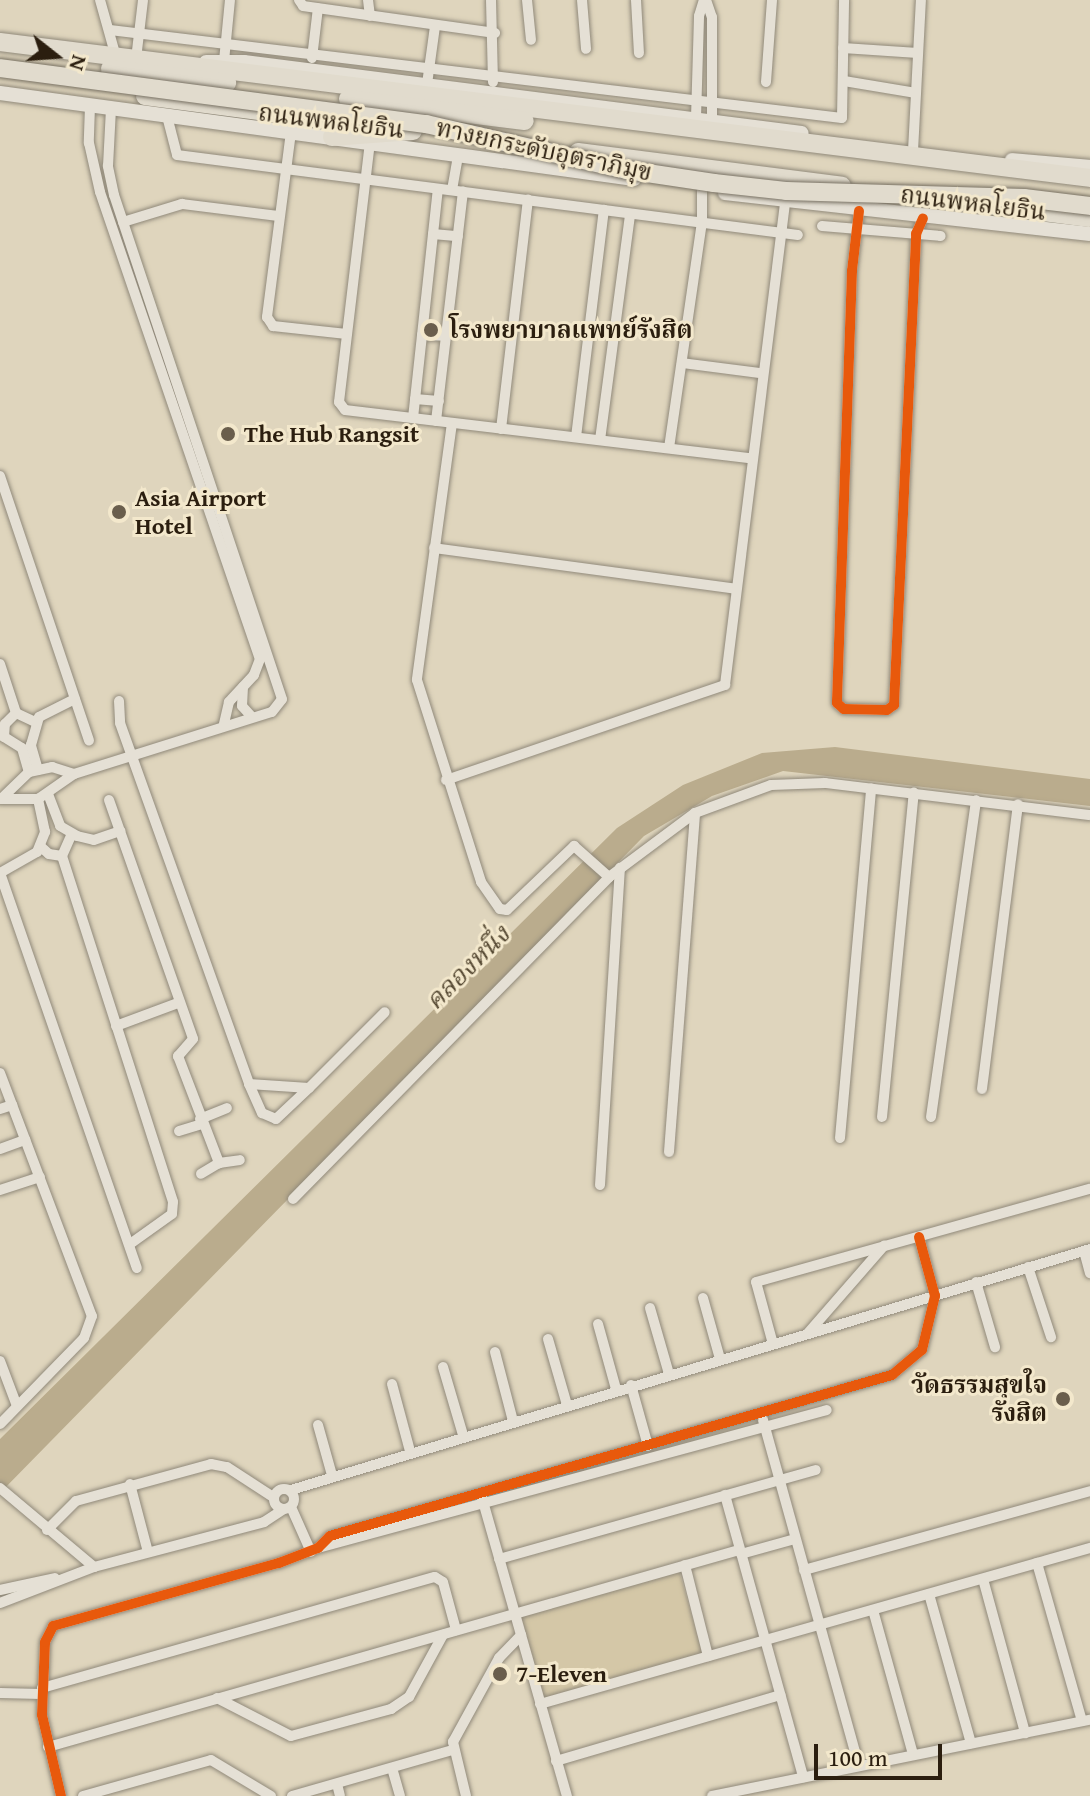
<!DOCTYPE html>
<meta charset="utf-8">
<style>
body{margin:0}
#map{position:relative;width:1090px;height:1796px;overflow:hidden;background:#dfd5bd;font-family:"Gentium Book Plus","Noto Serif Thai",serif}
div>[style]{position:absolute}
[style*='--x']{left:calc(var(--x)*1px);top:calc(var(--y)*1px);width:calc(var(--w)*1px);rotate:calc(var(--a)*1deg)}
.green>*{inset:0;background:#d4c7a7;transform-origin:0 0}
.water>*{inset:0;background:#baac8d}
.roads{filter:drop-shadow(0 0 2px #90897a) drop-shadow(0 0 2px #90897a)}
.street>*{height:10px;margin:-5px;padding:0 5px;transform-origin:5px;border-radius:5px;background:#e5e0d5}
.street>.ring{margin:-5px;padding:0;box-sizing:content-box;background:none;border:10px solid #e5e0d5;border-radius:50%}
.secondary>*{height:14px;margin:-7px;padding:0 7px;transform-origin:7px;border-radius:7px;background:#e5e0d5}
.highway>*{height:18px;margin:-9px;padding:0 9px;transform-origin:9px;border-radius:9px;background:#e1dbcd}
.bridges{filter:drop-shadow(0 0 2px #777062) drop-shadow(0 0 2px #777062)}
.highway-bridge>*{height:18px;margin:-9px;padding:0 9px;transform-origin:9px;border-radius:9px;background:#e1dbcd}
.cycleway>*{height:10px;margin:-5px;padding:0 5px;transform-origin:5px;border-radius:5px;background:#e8590c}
.dots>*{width:22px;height:22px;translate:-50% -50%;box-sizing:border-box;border:4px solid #f3e8cc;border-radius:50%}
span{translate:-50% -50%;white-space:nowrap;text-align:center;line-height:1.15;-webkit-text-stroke:6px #f3e8cc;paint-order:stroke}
.street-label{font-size:24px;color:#2b1e0f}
.poi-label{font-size:24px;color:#2b1e0f;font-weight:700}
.left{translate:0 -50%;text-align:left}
.right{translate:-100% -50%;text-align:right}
.water-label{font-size:26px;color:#574a34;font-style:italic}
.north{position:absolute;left:16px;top:16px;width:80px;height:80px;-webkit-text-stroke:6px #f3e8cc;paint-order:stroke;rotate:107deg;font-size:22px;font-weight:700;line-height:32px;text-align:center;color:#2b1e0f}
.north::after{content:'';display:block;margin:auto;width:28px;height:36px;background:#2b1e0f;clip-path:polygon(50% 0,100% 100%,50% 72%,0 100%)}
.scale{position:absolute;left:814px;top:1744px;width:128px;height:36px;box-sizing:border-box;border:4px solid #2b1e0f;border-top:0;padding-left:10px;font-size:24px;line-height:28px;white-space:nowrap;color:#2b1e0f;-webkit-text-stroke:6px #f3e8cc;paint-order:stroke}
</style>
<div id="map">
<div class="green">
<i style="left:677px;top:1564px;width:97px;height:168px;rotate:74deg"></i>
</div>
<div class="water">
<i style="clip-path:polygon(835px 747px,1090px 779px,1090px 806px,783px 771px,712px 796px,644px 836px,0 1493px,0 1439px,617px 828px,683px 785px,762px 753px)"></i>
</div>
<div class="roads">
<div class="street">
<i style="--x:100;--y:0;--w:59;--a:74.3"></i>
<i style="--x:299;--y:0;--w:7;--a:56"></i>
<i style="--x:303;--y:6;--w:194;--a:8"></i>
<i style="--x:368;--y:0;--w:16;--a:83"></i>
<i style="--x:491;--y:0;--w:82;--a:88.6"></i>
<i style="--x:527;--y:0;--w:40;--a:84.3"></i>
<i style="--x:582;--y:0;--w:49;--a:85.3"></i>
<i style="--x:636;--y:0;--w:53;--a:86.8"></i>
<i style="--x:706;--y:0;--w:18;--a:71"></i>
<i style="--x:712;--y:17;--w:103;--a:90"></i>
<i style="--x:110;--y:30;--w:737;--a:6.86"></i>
<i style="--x:842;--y:118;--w:118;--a:-89"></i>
<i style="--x:843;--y:48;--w:75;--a:3.8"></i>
<i style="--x:312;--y:58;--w:50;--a:-83.2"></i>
<i style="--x:136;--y:59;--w:59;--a:-83.2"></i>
<i style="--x:224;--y:61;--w:61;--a:-84.4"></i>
<i style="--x:844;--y:81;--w:73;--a:9.5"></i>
<i style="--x:766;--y:82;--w:82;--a:-85.8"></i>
<i style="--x:427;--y:84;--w:59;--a:-82.1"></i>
<i style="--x:90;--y:106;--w:37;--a:92"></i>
<i style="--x:89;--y:143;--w:50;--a:77.3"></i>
<i style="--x:100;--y:192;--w:494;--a:71.1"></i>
<i style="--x:260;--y:659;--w:17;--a:111"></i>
<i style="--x:254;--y:675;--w:37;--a:133"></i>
<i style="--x:229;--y:702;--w:23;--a:103"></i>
<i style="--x:167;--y:116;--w:40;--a:75.6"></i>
<i style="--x:177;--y:155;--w:626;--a:7.34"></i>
<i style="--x:696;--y:118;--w:102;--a:-88.3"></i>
<i style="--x:699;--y:16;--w:17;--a:-73"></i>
<i style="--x:291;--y:132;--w:187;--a:97.4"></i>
<i style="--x:267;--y:317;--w:11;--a:56"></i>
<i style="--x:273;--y:326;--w:74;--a:6.2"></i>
<i style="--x:370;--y:142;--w:262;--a:96.8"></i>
<i style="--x:339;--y:402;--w:10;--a:53"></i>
<i style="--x:345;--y:410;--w:408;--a:6.8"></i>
<i style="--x:913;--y:151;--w:151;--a:-87"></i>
<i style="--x:452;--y:190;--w:34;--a:-80"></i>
<i style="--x:859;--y:211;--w:60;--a:96.7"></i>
<i style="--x:852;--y:271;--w:432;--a:92"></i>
<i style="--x:837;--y:703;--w:9;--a:41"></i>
<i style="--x:844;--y:709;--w:43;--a:1.3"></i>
<i style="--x:887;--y:710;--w:9;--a:-36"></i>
<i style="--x:894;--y:705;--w:472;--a:-87.3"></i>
<i style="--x:916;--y:234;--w:17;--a:-66"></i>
<i style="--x:123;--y:222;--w:62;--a:-17"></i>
<i style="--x:182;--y:204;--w:98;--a:7.1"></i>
<i style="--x:822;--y:226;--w:119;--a:4.8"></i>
<i style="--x:433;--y:234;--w:25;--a:5"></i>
<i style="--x:422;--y:335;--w:24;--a:2"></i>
<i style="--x:682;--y:363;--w:79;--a:7.3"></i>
<i style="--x:415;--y:399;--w:24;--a:5"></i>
<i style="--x:413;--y:418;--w:230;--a:-83.8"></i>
<i style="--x:436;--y:421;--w:231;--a:-83.3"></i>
<i style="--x:452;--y:423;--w:259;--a:97.8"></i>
<i style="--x:417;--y:680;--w:212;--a:72.4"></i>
<i style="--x:481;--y:882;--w:33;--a:55"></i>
<i style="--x:500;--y:909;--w:7;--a:8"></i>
<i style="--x:507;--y:910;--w:93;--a:-43.7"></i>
<i style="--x:574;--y:846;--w:47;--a:41.5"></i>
<i style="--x:501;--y:429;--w:231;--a:-83.3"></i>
<i style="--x:576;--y:437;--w:229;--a:-83"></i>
<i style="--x:600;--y:440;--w:228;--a:-82.4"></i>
<i style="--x:669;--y:448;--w:227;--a:-81.7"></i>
<i style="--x:702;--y:223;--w:33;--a:-90"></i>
<i style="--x:0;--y:476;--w:279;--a:71.4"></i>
<i style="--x:434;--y:548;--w:305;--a:7.7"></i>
<i style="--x:0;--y:664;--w:52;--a:71.9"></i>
<i style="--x:243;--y:687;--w:19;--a:93"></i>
<i style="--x:242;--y:706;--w:15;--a:48"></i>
<i style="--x:119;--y:701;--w:22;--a:87"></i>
<i style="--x:120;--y:723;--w:383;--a:70.3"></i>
<i style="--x:249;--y:1084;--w:60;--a:3.8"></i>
<i style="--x:309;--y:1088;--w:107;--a:-45"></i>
<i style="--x:1;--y:735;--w:25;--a:32"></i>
<i style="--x:22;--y:748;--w:25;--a:74"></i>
<i style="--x:4;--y:737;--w:13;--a:-86"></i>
<i style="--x:5;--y:724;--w:16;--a:-45"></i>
<i style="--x:16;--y:713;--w:23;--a:25"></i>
<i style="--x:38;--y:770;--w:26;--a:-106"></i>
<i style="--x:31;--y:745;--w:29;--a:-74"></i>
<i style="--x:39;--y:717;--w:40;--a:-26.6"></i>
<i style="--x:446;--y:780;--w:295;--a:-18.8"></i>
<i style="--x:725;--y:685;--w:488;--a:-82.9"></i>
<i style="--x:48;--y:794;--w:34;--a:69"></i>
<i style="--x:60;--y:826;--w:20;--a:30"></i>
<i style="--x:77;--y:836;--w:17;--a:13"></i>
<i style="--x:94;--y:840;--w:28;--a:-19"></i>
<i style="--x:2;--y:798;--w:37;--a:-44"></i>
<i style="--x:29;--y:772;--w:24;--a:-12"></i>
<i style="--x:52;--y:767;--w:23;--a:18"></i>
<i style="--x:0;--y:799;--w:38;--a:0"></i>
<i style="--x:38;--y:799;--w:44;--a:-34.8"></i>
<i style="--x:74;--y:774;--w:207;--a:-17.4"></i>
<i style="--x:272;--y:712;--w:16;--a:-52"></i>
<i style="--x:282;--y:699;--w:531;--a:-108.43"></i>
<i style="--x:114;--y:195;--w:30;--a:-102"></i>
<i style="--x:108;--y:166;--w:57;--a:-87"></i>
<i style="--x:109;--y:800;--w:253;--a:70.6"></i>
<i style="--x:193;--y:1039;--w:23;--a:131"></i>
<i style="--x:178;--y:1056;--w:115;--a:69"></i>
<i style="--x:219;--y:1163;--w:21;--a:149"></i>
<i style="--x:40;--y:846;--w:12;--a:42"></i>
<i style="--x:49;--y:854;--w:13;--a:9"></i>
<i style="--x:62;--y:856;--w:24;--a:-66"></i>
<i style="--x:62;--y:856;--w:363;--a:72.2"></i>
<i style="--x:173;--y:1202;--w:12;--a:95"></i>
<i style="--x:172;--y:1214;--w:52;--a:144.5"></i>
<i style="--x:0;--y:873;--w:418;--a:70.9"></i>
<i style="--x:0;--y:873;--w:43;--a:-29.6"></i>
<i style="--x:37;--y:852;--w:22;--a:-68"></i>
<i style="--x:45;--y:832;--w:34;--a:-102"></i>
<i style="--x:116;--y:1026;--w:66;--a:-20.4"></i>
<i style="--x:0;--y:1073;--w:260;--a:69.3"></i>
<i style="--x:92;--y:1316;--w:23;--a:110"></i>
<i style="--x:84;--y:1338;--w:120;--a:134.3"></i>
<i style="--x:249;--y:1084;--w:32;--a:66"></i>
<i style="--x:262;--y:1113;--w:15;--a:23"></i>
<i style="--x:276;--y:1119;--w:45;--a:-43.2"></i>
<i style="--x:982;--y:1089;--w:287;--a:-82.8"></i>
<i style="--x:0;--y:1109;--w:13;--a:-18"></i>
<i style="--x:882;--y:1117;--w:326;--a:-84.4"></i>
<i style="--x:931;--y:1117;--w:320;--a:-81.9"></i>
<i style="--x:200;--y:1119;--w:29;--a:-22"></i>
<i style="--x:179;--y:1131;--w:24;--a:-17"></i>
<i style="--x:840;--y:1138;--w:351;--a:-84.9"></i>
<i style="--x:0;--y:1149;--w:27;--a:-20"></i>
<i style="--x:669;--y:1152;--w:340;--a:-85.6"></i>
<i style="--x:219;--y:1163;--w:21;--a:-8"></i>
<i style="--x:600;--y:1185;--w:318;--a:-86.4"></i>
<i style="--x:0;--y:1190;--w:42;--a:-18"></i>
<i style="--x:293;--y:1199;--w:451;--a:-45.5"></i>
<i style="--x:609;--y:877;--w:107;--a:-36.7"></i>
<i style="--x:695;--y:813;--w:81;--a:-20.2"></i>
<i style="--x:771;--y:785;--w:54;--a:-2.1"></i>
<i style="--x:825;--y:783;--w:267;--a:6.9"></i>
<i style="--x:1084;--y:1251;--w:23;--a:75"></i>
<i style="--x:1028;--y:1267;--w:74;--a:71.8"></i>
<i style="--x:976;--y:1282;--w:68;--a:73.7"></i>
<i style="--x:703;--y:1298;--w:63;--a:74.4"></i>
<i style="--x:650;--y:1308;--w:69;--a:73.9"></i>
<i style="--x:598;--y:1324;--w:67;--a:74.5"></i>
<i style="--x:808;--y:1333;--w:116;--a:-48.9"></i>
<i style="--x:548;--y:1339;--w:69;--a:73.9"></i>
<i style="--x:773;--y:1344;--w:64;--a:-105.3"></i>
<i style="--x:756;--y:1282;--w:347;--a:-15.6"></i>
<i style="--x:495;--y:1352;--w:71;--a:75.4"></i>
<i style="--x:0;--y:1361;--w:48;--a:69.3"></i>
<i style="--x:443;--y:1367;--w:71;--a:73.6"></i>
<i style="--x:392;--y:1384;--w:69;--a:75"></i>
<i style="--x:631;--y:1385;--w:63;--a:74.4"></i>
<i style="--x:763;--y:1420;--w:358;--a:74.5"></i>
<i style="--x:318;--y:1425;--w:52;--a:74.4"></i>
<i style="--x:130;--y:1484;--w:70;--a:75.2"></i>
<i style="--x:0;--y:1488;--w:123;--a:40"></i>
<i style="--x:94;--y:1567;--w:176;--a:-14.8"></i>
<i style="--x:264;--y:1522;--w:24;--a:-33"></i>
<i class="ring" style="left:274px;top:1489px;width:10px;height:10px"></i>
<i style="--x:291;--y:1490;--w:835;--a:-16.78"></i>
<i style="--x:725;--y:1495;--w:293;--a:74.5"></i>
<i style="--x:482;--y:1498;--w:310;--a:74.1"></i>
<i style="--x:291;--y:1507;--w:49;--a:66"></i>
<i style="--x:47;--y:1530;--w:41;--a:-45"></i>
<i style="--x:76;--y:1501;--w:140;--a:-15.3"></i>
<i style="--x:211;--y:1464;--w:16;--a:11"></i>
<i style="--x:227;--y:1467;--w:55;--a:33.1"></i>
<i style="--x:318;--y:1548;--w:527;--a:-15.17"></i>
<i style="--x:741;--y:1554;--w:56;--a:-15.5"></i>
<i style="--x:499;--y:1559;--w:329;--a:-15.7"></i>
<i style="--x:1037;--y:1563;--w:164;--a:74.1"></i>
<i style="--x:685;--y:1565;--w:94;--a:75.8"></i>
<i style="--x:804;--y:1570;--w:297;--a:-15.4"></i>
<i style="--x:983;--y:1579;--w:160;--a:74.7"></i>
<i style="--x:0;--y:1590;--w:56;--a:-12.3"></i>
<i style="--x:929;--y:1594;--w:155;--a:74.3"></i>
<i style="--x:0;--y:1603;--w:101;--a:-21"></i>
<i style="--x:873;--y:1610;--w:149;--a:74.5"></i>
<i style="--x:42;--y:1688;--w:408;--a:-15.8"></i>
<i style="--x:435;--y:1577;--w:9;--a:32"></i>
<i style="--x:443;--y:1582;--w:50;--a:74.8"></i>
<i style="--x:0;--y:1693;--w:41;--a:1.4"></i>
<i style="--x:217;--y:1698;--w:83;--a:27.2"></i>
<i style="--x:291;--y:1736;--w:104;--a:-15.1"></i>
<i style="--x:391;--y:1709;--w:22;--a:-34"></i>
<i style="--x:409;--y:1697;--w:71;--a:-61.3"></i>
<i style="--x:540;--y:1704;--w:572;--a:-15.84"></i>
<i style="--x:48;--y:1747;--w:719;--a:-15.91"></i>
<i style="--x:556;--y:1761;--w:234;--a:-16.4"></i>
<i style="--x:392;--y:1768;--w:29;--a:74"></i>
<i style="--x:337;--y:1784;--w:12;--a:76"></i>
<i style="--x:61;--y:1796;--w:83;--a:-103.2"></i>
<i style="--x:42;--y:1715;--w:73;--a:-87.6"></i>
<i style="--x:45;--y:1642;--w:18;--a:-63"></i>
<i style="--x:53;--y:1626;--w:235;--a:-15.6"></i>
<i style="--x:279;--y:1563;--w:42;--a:-21"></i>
<i style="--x:318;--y:1548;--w:17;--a:-45"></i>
<i style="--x:330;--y:1536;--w:585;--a:-15.99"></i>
<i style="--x:892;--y:1375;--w:39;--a:-40"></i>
<i style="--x:922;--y:1350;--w:56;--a:-76.5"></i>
<i style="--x:935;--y:1296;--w:61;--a:-105.2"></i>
<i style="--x:83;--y:1796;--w:133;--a:-15.7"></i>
<i style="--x:211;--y:1760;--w:70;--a:31"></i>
<i style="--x:292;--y:1796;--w:166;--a:-16"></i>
<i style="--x:466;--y:1796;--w:56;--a:-103.5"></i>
<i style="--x:453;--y:1742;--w:96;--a:-61.3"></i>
<i style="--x:499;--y:1658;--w:32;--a:-46"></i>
<i style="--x:712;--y:1796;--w:386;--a:-11.4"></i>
</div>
<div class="secondary">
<i style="--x:206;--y:62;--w:38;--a:0"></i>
<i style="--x:244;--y:62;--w:562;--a:7.26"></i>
<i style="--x:0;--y:93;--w:640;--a:7.72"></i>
<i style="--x:1012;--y:160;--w:78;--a:5.1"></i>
<i style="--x:725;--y:193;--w:367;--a:6.4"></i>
</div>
<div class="highway">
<i style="--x:0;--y:42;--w:1098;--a:7.11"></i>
<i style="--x:110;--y:69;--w:118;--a:6.8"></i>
<i style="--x:145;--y:96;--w:215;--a:7.5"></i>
<i style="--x:348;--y:99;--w:178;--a:7.1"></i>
<i style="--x:332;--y:137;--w:81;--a:-4.2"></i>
<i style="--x:578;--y:152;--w:266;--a:7.3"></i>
<i style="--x:974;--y:203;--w:117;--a:7.4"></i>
</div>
</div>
<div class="bridges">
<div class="highway-bridge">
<i style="--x:0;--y:68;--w:430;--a:7.5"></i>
<i style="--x:426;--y:124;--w:206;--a:12.9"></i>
<i style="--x:627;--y:170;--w:88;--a:8.5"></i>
<i style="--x:714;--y:183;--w:72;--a:6.3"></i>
<i style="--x:786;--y:191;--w:238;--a:1.7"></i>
<i style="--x:1024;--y:198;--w:66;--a:6.9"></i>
</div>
</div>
<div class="cycleway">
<i style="--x:859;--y:211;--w:60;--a:96.7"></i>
<i style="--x:852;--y:271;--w:432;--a:92"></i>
<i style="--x:837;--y:703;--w:9;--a:41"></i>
<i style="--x:844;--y:709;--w:43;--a:1.3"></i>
<i style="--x:887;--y:710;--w:9;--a:-36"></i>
<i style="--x:894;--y:705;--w:472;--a:-87.3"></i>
<i style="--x:916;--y:234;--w:17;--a:-66"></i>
<i style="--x:61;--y:1796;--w:83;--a:-103.2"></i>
<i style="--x:42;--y:1715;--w:73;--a:-87.6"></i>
<i style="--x:45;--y:1642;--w:18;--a:-63"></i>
<i style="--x:53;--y:1626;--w:235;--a:-15.6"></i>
<i style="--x:279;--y:1563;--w:42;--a:-21"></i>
<i style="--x:318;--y:1548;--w:17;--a:-45"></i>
<i style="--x:330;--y:1536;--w:585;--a:-15.99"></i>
<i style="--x:892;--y:1375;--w:39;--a:-40"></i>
<i style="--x:922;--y:1350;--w:56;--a:-76.5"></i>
<i style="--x:935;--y:1296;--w:61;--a:-105.2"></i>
</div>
<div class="dots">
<i style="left:431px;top:330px;background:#6a5e4c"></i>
<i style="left:228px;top:434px;background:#6a5e4c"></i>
<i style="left:119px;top:512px;background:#6a5e4c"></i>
<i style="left:1063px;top:1399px;background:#6a5e4c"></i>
<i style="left:500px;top:1674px;background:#6a5e4c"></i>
</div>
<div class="street-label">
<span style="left:331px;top:121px;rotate:7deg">ถนนพหลโยธิน</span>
<span style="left:544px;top:150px;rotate:12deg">ทางยกระดับอุตราภิมุข</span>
<span style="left:973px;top:203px;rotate:7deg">ถนนพหลโยธิน</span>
</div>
<div class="poi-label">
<span class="left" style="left:449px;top:330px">โรงพยาบาลแพทย์รังสิต</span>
<span class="left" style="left:244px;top:434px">The Hub Rangsit</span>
<span class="left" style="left:135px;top:512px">Asia Airport<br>Hotel</span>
<span class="right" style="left:1047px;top:1399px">วัดธรรมสุขใจ<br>รังสิต</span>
<span class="left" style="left:516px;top:1674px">7-Eleven</span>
</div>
<div class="water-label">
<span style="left:467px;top:967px;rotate:-45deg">คลองหนึ่ง</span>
</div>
<div class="north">N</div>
<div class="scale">100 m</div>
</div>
